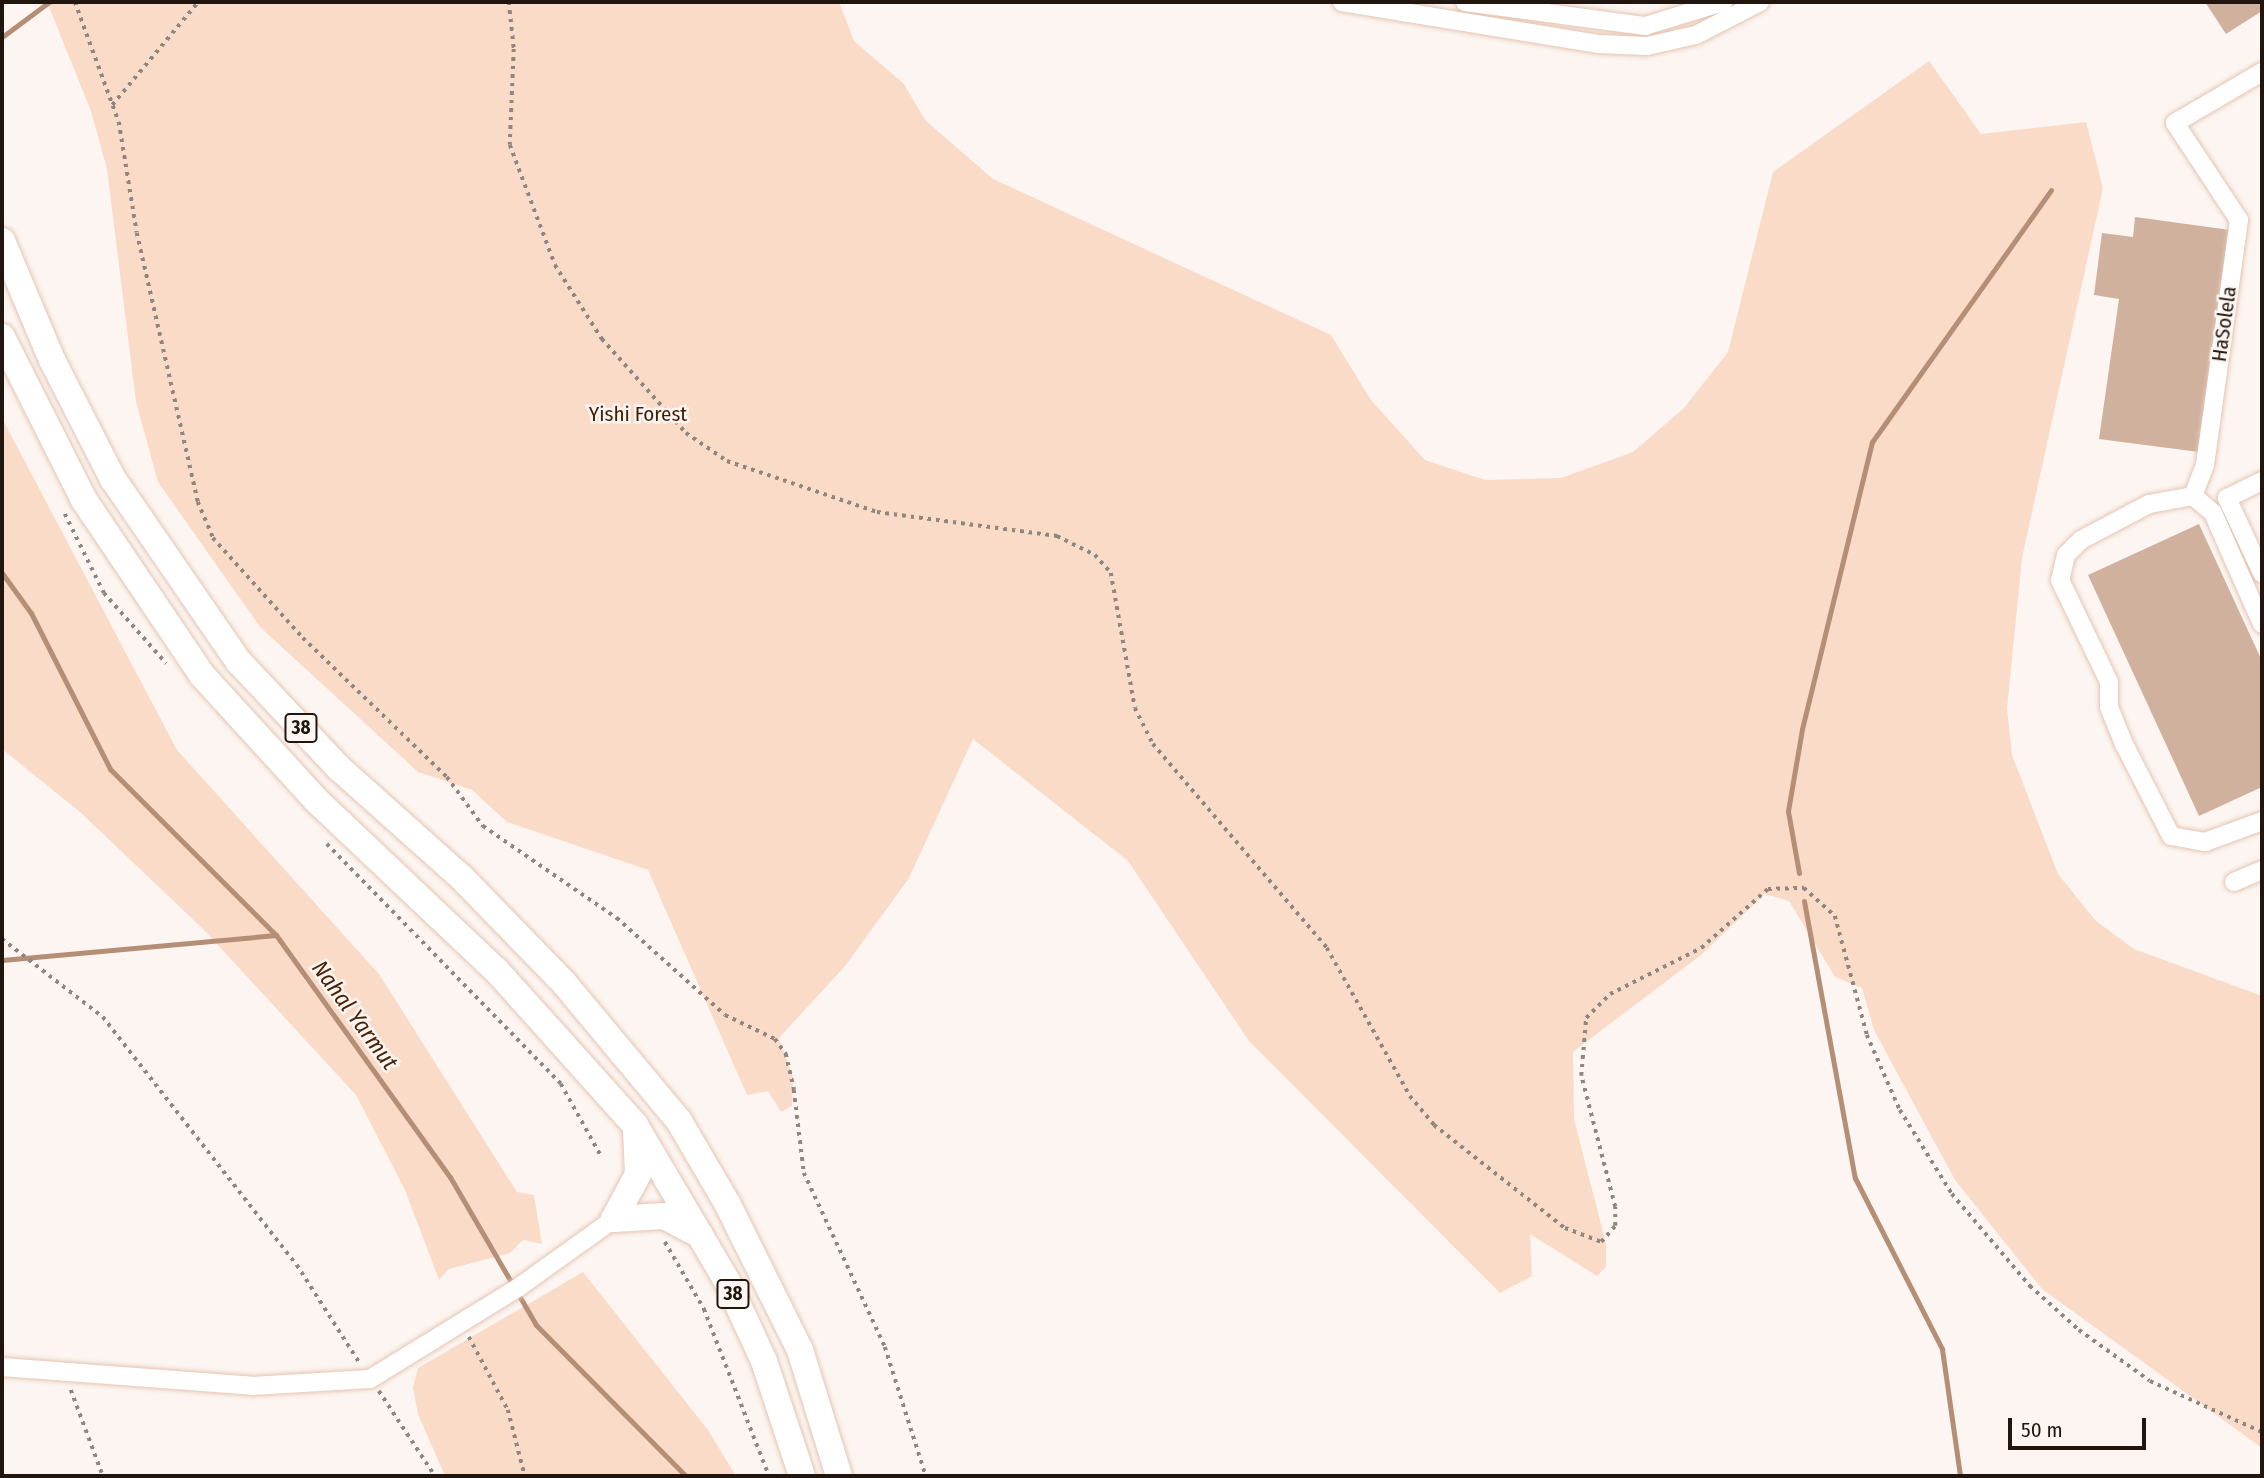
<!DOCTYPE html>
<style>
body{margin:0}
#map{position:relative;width:2264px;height:1478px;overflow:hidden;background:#fcf5f1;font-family:"Fira Sans Condensed",sans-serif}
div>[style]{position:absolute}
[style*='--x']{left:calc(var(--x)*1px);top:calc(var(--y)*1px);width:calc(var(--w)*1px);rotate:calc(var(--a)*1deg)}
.green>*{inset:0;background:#fadbc8}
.stream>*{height:5px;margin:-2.5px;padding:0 2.5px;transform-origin:2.5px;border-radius:2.5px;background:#b58e76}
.building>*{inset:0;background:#cfb19e}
.path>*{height:3.5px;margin-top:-1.75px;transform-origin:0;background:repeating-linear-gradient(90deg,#8f8680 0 3.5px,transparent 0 8.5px)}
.roads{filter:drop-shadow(0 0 2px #e5c5b2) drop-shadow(0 0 2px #e5c5b2)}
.minor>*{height:18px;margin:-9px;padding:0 9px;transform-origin:9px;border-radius:9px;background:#fff}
.highway>*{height:26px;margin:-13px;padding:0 13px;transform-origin:13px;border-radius:13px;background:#fff}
span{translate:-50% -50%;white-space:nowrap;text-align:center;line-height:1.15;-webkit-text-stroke:5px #fcf5f1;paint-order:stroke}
.shield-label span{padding:2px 5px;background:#fcf5f1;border:2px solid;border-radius:5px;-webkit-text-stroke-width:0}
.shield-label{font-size:19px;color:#21160f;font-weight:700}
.street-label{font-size:21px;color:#21160f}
.park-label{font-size:21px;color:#441e01}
.water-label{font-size:23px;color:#4a2306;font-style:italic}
.frame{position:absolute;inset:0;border:4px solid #21160f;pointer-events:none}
.scale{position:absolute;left:2008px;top:1418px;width:138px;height:32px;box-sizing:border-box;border:4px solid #21160f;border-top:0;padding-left:9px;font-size:21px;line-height:24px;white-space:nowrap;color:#21160f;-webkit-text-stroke:5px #fcf5f1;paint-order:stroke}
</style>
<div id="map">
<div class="green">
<i style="clip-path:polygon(47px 2px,839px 2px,854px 41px,904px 84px,925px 120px,993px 179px,1331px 335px,1371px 400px,1425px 460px,1485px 480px,1561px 478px,1633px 452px,1684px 408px,1728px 352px,1773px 172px,1929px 61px,1981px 134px,2086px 122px,2103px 188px,2022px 558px,2007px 709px,2012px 755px,2058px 874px,2096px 921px,2134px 949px,2262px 996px,2262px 1448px,2042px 1289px,1955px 1180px,1874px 1030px,1862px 988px,1835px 977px,1789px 901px,1765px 894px,1701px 955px,1573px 1052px,1574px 1119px,1606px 1244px,1606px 1267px,1597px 1276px,1530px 1234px,1532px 1276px,1500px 1293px,1249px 1041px,1128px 861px,973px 739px,909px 878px,846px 965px,779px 1038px,793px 1077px,792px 1106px,781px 1112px,768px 1091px,747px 1095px,648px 870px,507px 822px,472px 790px,418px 772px,260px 627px,158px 482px,136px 402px,107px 169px,91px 111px)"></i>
<i style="clip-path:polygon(2px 418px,177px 750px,379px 974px,517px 1192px,534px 1195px,542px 1244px,523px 1240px,510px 1253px,449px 1269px,439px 1280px,405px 1190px,356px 1095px,204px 930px,80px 812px,2px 749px)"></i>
<i style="clip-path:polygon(583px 1272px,708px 1430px,736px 1476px,445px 1476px,418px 1414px,413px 1388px,418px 1368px)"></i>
</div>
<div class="stream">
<i style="--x:2;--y:37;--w:59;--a:-36.7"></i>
<i style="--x:2;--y:573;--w:49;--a:54.1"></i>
<i style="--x:31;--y:613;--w:175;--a:63.1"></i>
<i style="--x:110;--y:769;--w:235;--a:45"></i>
<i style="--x:276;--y:935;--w:298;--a:54.3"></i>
<i style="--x:450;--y:1177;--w:171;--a:59.8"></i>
<i style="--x:536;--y:1325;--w:213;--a:45.2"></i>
<i style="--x:1799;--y:873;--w:63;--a:-100.1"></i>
<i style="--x:1788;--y:811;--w:83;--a:-80.3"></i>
<i style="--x:1802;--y:729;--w:295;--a:-76.3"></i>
<i style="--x:1872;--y:442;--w:309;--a:-54.6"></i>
<i style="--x:1804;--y:901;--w:282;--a:79.6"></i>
<i style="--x:1855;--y:1178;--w:192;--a:63"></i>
<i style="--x:1942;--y:1349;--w:128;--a:81.9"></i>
<i style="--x:2;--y:960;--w:275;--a:-5.2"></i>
</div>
<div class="building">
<i style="clip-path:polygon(2205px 2px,2262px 2px,2262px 11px,2226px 34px)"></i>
<i style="clip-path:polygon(2135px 217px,2230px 230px,2199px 452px,2099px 439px,2119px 299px,2094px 295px,2102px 233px,2133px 237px)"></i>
<i style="clip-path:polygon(2199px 524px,2262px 661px,2262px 787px,2199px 816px,2088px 575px)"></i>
</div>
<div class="path">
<i style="--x:75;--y:2;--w:128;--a:69.9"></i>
<i style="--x:119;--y:122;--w:112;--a:80.8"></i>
<i style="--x:137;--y:233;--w:276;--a:77.2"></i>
<i style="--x:198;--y:502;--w:39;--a:67"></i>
<i style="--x:213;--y:538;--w:135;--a:48"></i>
<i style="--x:303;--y:638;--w:200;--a:44"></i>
<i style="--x:447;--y:777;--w:61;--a:53.7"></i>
<i style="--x:483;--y:826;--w:163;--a:34.5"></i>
<i style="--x:617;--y:918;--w:145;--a:41.9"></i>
<i style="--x:725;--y:1015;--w:55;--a:25.6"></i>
<i style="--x:775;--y:1039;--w:19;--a:54"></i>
<i style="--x:786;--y:1054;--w:37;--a:77"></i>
<i style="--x:794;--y:1090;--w:84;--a:83.1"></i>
<i style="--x:804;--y:1173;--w:192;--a:65"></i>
<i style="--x:885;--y:1347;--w:135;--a:72.4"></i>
<i style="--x:509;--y:2;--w:47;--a:83.9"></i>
<i style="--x:514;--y:49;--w:96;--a:92.4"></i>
<i style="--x:510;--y:145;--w:128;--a:69.4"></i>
<i style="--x:555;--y:265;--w:88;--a:57.6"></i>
<i style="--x:602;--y:339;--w:126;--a:48.2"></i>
<i style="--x:686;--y:433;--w:50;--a:34.3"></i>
<i style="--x:727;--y:461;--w:158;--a:18.8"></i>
<i style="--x:877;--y:512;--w:182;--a:7.6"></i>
<i style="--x:1057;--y:536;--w:42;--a:26.6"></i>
<i style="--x:1095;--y:555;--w:24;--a:48"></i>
<i style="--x:1111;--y:573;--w:137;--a:79.9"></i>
<i style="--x:1135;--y:708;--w:40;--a:63.4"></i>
<i style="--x:1153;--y:744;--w:268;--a:49.5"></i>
<i style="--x:1327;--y:948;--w:170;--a:60.7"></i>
<i style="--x:1410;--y:1096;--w:38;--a:50"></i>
<i style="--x:1434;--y:1125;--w:167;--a:38.2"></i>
<i style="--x:1565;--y:1228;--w:39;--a:21"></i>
<i style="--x:1601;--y:1242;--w:21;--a:-49"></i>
<i style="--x:1615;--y:1226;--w:19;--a:-90"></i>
<i style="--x:1615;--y:1207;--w:135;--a:-104.5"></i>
<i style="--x:1581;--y:1076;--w:58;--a:-85.1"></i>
<i style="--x:1586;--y:1018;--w:34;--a:-45"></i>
<i style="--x:1610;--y:994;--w:102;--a:-26.8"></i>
<i style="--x:1701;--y:948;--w:89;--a:-41.4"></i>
<i style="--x:1768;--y:889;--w:36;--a:-2"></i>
<i style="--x:1804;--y:888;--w:42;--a:42.1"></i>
<i style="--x:1835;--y:916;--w:123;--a:74.9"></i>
<i style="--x:1867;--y:1035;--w:82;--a:66.3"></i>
<i style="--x:1900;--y:1110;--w:99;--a:58.2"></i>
<i style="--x:1952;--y:1194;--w:121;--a:49.7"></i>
<i style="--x:2030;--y:1286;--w:66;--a:41.9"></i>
<i style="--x:2079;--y:1330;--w:87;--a:35.7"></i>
<i style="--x:2150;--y:1381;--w:123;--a:24.5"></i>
<i style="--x:112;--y:105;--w:134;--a:-50.1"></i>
<i style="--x:65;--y:514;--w:88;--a:63.7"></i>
<i style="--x:104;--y:593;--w:94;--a:48.5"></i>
<i style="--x:327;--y:844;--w:335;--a:45.7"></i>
<i style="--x:561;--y:1084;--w:82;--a:60.9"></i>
<i style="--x:2;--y:939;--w:128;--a:37.7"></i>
<i style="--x:103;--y:1017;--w:315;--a:52"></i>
<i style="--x:297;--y:1265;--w:115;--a:57.4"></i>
<i style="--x:665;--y:1242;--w:78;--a:59.8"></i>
<i style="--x:704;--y:1309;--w:179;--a:68.7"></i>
<i style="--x:469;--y:1337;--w:83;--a:61.9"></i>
<i style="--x:508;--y:1410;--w:68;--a:75.6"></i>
<i style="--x:71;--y:1390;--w:92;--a:69.6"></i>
<i style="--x:379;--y:1391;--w:102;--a:56.6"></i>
</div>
<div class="roads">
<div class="minor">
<i style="--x:1342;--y:2;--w:259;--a:9.3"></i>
<i style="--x:1598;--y:44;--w:49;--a:2.3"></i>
<i style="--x:1647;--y:46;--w:50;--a:-12.7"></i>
<i style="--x:1696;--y:35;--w:72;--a:-27.3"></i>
<i style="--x:1465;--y:2;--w:182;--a:7.6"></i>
<i style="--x:1645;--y:26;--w:82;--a:-17.1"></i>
<i style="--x:2262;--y:72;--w:101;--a:149.6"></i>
<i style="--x:2175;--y:123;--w:116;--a:56.6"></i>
<i style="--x:2239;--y:220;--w:247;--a:97.9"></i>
<i style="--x:2205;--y:465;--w:33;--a:111"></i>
<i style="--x:2193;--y:496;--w:26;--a:40"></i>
<i style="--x:2213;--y:513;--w:121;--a:66.2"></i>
<i style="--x:2262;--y:481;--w:39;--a:154"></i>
<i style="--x:2227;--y:498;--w:83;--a:65"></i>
<i style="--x:2193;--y:496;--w:45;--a:169.7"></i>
<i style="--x:2149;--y:504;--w:77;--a:152.1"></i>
<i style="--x:2081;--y:540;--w:21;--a:135"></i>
<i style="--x:2066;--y:555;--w:26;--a:103"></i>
<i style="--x:2060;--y:580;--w:113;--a:64.3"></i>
<i style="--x:2109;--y:682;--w:25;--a:90"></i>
<i style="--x:2109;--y:707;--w:40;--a:68"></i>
<i style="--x:2124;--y:744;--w:103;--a:62.9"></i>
<i style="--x:2171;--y:836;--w:35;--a:10"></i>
<i style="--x:2205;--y:842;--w:61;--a:-20.2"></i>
<i style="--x:2234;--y:882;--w:30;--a:-23"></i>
<i style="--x:2;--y:1367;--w:251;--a:4.3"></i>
<i style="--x:252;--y:1386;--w:118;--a:-3.4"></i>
<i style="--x:370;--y:1379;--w:175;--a:-31.7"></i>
<i style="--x:519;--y:1287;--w:117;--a:-35.6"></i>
</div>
<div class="highway">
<i style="--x:2;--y:241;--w:129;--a:67.2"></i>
<i style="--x:52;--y:360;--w:134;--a:62.9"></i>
<i style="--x:113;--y:479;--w:222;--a:55.5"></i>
<i style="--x:239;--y:662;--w:146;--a:46.7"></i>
<i style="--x:339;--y:768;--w:165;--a:41.8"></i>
<i style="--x:462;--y:878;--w:146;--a:45.8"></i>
<i style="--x:564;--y:983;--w:180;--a:50.2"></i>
<i style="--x:679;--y:1121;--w:95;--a:59.7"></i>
<i style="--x:727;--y:1203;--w:164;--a:63.6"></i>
<i style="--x:800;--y:1350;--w:132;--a:72.8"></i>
<i style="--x:2;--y:337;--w:182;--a:63.3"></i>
<i style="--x:84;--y:500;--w:211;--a:56"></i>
<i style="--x:202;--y:675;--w:171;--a:47.6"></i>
<i style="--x:317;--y:801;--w:248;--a:43.4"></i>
<i style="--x:497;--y:971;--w:207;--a:48.1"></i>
<i style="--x:635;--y:1125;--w:181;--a:59.5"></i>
<i style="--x:727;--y:1281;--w:88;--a:65.2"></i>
<i style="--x:764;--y:1361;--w:121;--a:71.7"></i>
<i style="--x:614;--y:1219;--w:51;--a:-61.9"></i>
<i style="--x:638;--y:1174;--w:44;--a:-92.6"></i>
<i style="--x:614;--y:1219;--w:50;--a:-3.4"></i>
<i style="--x:664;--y:1216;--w:41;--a:27.8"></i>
</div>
</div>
<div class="shield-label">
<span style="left:301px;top:728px">38</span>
<span style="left:733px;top:1294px">38</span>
</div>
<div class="street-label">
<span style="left:2224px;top:324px;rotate:-82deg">HaSolela</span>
</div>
<div class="park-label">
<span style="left:638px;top:414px">Yishi Forest</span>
</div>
<div class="water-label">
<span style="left:355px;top:1015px;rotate:54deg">Nahal Yarmut</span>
</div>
<div class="frame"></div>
<div class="scale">50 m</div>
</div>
